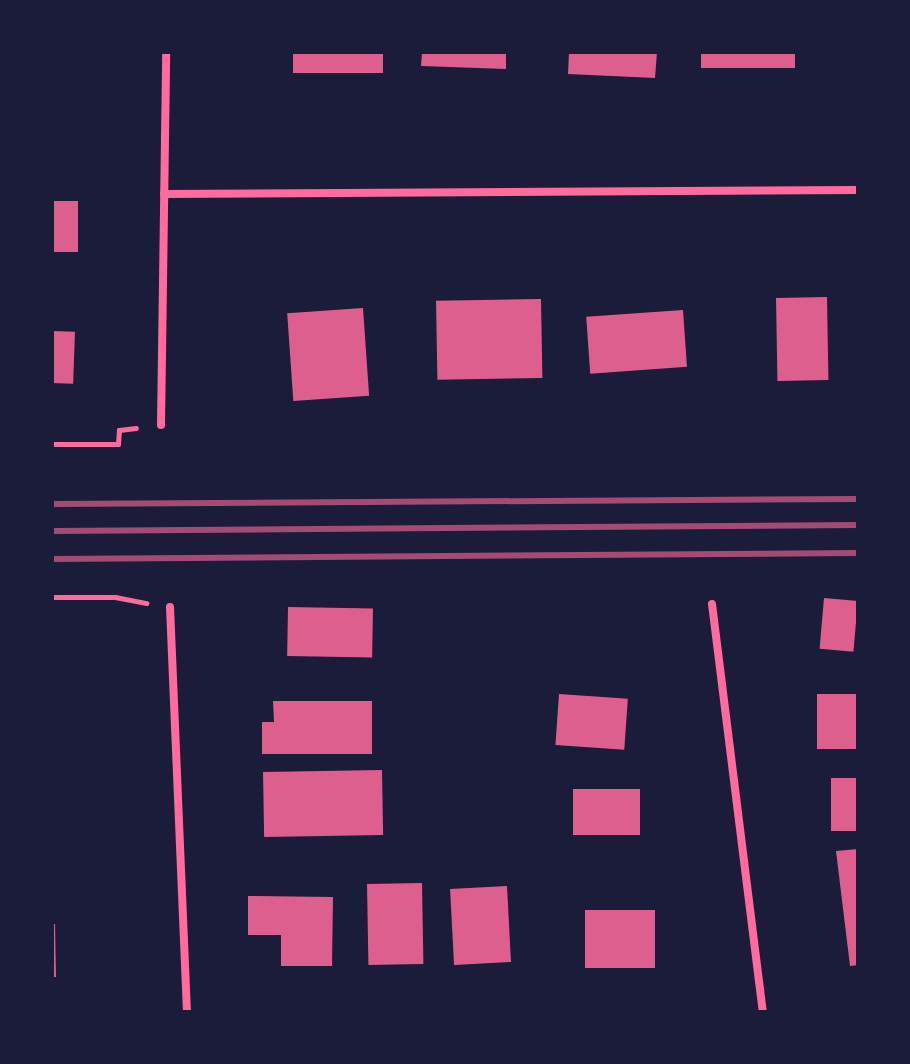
<!DOCTYPE html>
<style>
body{margin:0}
#map{position:relative;width:910px;height:1064px;overflow:hidden;background:#1b1b3a;font-family:"Times New Roman",serif}
div>[style]{position:absolute}
[style*='--x']{left:calc(var(--x)*1px);top:calc(var(--y)*1px);width:calc(var(--w)*1px);rotate:calc(var(--a)*1deg)}
.building>*{inset:0;background:#dd5f8e;transform-origin:0 0}
.path>*{height:5px;margin:-2.5px;padding:0 2.5px;transform-origin:2.5px;border-radius:2.5px;background:#ff6b9d}
.minor>*{height:8px;margin:-4px;padding:0 4px;transform-origin:4px;border-radius:4px;background:#ff6b9d}
.rail>*{height:6px;margin:-3px;padding:0 3px;transform-origin:3px;border-radius:3px;background:#a44b75}
span{translate:-50% -50%;white-space:nowrap;text-align:center;line-height:1.15;-webkit-text-stroke:7px #1b1b3a;paint-order:stroke}
.frame{position:absolute;inset:0;border:54px solid #1b1b3a;pointer-events:none}
</style>
<div id="map">
<div class="building">
<i style="left:293px;top:52px;width:90px;height:21px"></i>
<i style="clip-path:polygon(422px 52px,506px 52px,506px 69px,421px 66px)"></i>
<i style="clip-path:polygon(569px 52px,657px 52px,655px 78px,568px 74px)"></i>
<i style="left:701px;top:52px;width:94px;height:16px"></i>
<i style="left:52px;top:201px;width:26px;height:51px"></i>
<i style="left:827px;top:297px;width:83px;height:51px;rotate:89deg"></i>
<i style="left:541px;top:299px;width:79px;height:105px;rotate:89deg"></i>
<i style="left:363px;top:308px;width:88px;height:76px;rotate:86deg"></i>
<i style="left:683px;top:310px;width:57px;height:97px;rotate:86deg"></i>
<i style="left:52px;top:331px;width:23px;height:52px;rotate:2deg"></i>
<i style="left:824px;top:598px;width:34px;height:51px;rotate:5deg"></i>
<i style="left:288px;top:607px;width:85px;height:49px;rotate:1deg"></i>
<i style="left:559px;top:694px;width:69px;height:51px;rotate:4deg"></i>
<i style="left:858px;top:694px;width:55px;height:41px;rotate:90deg"></i>
<i style="clip-path:polygon(273px 701px,372px 701px,372px 754px,262px 754px,262px 722px,274px 722px)"></i>
<i style="left:382px;top:770px;width:65px;height:119px;rotate:89deg"></i>
<i style="left:831px;top:778px;width:27px;height:53px"></i>
<i style="left:573px;top:789px;width:67px;height:46px"></i>
<i style="clip-path:polygon(858px 849px,858px 965px,850px 966px,836px 851px)"></i>
<i style="left:422px;top:883px;width:81px;height:55px;rotate:89deg"></i>
<i style="left:507px;top:886px;width:76px;height:57px;rotate:87deg"></i>
<i style="clip-path:polygon(248px 896px,333px 897px,332px 966px,281px 966px,281px 935px,248px 935px)"></i>
<i style="left:655px;top:910px;width:58px;height:70px;rotate:90deg"></i>
<i style="clip-path:polygon(52px 924px,55px 924px,56px 977px,52px 977px)"></i>
</div>
<div class="path">
<i style="--x:52;--y:444;--w:66;--a:0"></i>
<i style="--x:118;--y:444;--w:14;--a:-86"></i>
<i style="--x:119;--y:430;--w:17;--a:-7"></i>
<i style="--x:52;--y:597;--w:63;--a:0"></i>
<i style="--x:115;--y:597;--w:32;--a:11"></i>
</div>
<div class="minor">
<i style="--x:164;--y:194;--w:694;--a:-0.33"></i>
<i style="--x:161;--y:425;--w:373;--a:-89.2"></i>
<i style="--x:712;--y:604;--w:411;--a:82.9"></i>
<i style="--x:170;--y:607;--w:405;--a:87.6"></i>
</div>
<div class="rail">
<i style="--x:52;--y:504;--w:806;--a:-0.36"></i>
<i style="--x:52;--y:531;--w:806;--a:-0.43"></i>
<i style="--x:52;--y:559;--w:806;--a:-0.43"></i>
</div>
<div class="frame"></div>
</div>
